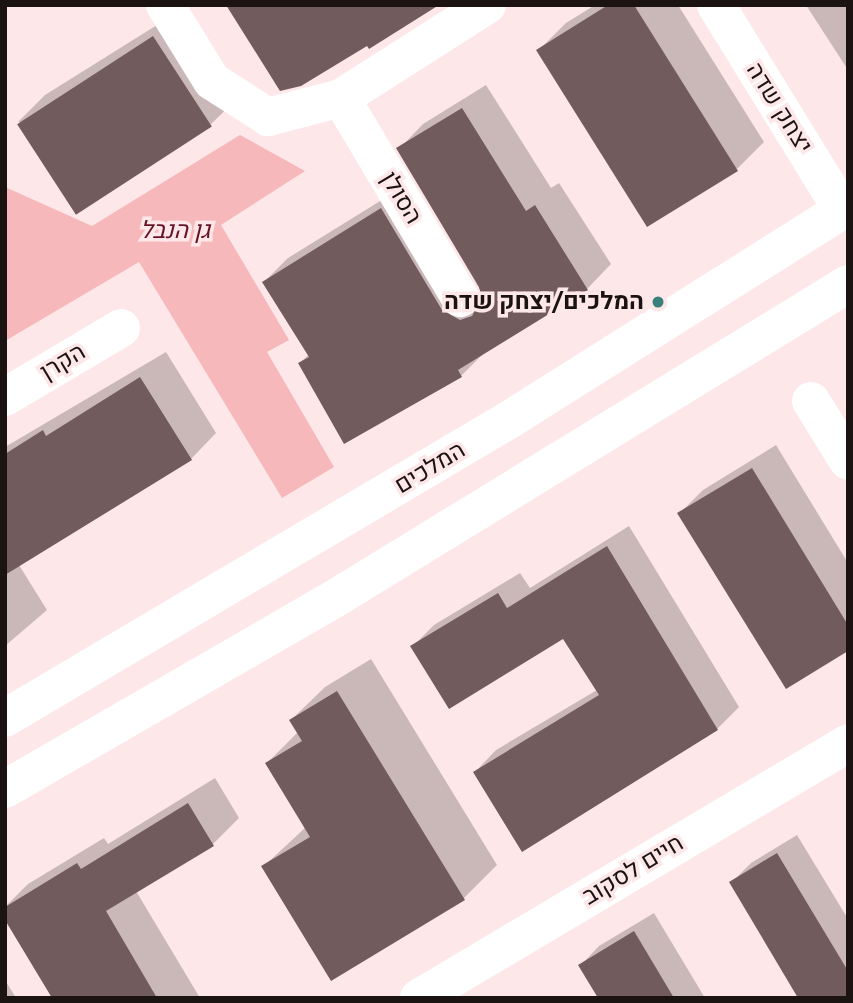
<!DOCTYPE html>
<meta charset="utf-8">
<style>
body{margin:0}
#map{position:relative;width:853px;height:1003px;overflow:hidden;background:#fde7e8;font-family:"Roboto Serif",Heebo,serif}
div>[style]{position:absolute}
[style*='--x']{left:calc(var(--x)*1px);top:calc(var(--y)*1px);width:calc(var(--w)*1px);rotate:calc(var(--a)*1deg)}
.green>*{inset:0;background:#f6b8bb}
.shadow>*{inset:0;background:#0003}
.building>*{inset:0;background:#725b5c;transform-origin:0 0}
.minor>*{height:38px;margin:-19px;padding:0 19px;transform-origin:19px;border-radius:19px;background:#fff}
.dots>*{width:19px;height:19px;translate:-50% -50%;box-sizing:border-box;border:4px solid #fde7e8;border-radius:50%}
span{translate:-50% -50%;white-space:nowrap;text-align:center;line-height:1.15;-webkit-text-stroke:7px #fde7e8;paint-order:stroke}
.street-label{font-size:24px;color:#1b1212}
.park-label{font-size:24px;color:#681325;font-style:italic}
.poi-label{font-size:24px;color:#1b1212;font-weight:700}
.right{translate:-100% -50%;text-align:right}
.frame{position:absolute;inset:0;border:7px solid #1b1212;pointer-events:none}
</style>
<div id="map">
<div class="green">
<i style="clip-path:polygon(240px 135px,305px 171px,221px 225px,289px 340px,267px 352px,334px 467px,282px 498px,139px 262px,5px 341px,5px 187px,92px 226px)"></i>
</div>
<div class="shadow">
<i style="clip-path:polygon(595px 5px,678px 5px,764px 142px,737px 169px,538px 51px,566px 23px)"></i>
<i style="clip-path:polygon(806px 5px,848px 5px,848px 70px)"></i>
<i style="clip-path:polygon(181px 10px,237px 99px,209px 126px,18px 122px,45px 95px)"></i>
<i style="clip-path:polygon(486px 85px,551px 188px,559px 183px,611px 264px,587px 289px,486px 351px,461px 376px,300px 363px,309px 354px,264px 282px,288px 258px,406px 185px,466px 286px,483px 295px,399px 149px,423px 124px)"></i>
<i style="clip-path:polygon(166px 352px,216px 433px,191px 459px,19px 565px,47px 610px,5px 646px,5px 447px)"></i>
<i style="clip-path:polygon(776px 445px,848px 563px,848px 649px,679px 514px,703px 490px)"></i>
<i style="clip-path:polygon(629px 526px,739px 707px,717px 729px,522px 850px,475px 772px,496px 750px,597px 690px,564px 637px,413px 646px,434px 625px,520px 573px,530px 588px)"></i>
<i style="clip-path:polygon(371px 659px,497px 865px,463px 899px,263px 867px,306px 827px,267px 763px,298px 732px,291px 720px,325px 687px)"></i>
<i style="clip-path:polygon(215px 778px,239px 818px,213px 844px,136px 891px,200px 998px,54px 998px,5px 907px,28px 884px,104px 838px,108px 844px)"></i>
<i style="clip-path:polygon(797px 835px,848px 919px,848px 998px,732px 882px,751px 863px)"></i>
<i style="clip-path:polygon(654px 913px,705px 998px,600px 998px,580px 966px,599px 946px)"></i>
<i style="clip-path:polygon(5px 980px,16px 998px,5px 998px)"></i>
</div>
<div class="building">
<i style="clip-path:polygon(226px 5px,439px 5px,369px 49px,367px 46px,301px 86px,280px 91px)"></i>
<i style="clip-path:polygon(608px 5px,634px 5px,738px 171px,647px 227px,536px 50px)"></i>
<i style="left:153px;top:36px;width:108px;height:162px;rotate:57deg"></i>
<i style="clip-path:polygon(462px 108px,526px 211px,535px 205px,588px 290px,458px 370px,462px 377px,344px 444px,298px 363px,309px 357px,262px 282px,381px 208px,442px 310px,460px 320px,472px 316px,482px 298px,479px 287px,396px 148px)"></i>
<i style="clip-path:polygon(140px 377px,192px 460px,5px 575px,5px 454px,43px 430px,46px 436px)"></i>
<i style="clip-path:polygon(752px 468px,848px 625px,848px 651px,786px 689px,677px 513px)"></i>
<i style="clip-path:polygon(607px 546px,718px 730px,522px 852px,473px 772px,599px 695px,563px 639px,449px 709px,410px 646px,498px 593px,507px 608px)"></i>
<i style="clip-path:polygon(337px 691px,465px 900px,331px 981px,261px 866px,310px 837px,265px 763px,302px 741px,289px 720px)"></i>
<i style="clip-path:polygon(188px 803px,214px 846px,106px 911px,157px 998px,52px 998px,5px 920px,5px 907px,77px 863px,81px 869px)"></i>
<i style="clip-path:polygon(777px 853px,848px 971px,848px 998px,798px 998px,729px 882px)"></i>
<i style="clip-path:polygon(634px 931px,674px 998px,598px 998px,578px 965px)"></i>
</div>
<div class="minor">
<i style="--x:165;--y:5;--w:89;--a:58.3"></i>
<i style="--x:212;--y:81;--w:67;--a:32.7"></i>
<i style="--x:268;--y:117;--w:75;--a:-14.6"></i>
<i style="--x:341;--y:98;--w:173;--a:-32.5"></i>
<i style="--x:716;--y:5;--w:241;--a:58.4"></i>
<i style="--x:341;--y:98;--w:233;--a:59.2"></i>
<i style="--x:5;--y:397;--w:135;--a:-30.7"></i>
<i style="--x:811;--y:401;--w:70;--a:58.3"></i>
<i style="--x:5;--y:718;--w:589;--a:-30.61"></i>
<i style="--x:512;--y:418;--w:397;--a:-32.2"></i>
<i style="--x:5;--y:789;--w:386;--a:-30"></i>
<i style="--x:339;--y:596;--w:597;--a:-31.51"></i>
<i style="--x:419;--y:998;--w:499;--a:-30.7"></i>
</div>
<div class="dots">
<i style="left:658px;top:302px;background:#3a817c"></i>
</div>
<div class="street-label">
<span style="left:779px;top:108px;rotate:58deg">יצחק שדה</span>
<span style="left:401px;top:198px;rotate:59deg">הסולן</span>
<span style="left:63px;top:362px;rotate:-31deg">הקרן</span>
<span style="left:430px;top:468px;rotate:-31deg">המלכים</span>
<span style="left:633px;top:870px;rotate:-31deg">חיים לסקוב</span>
</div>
<div class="park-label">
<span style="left:175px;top:231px">גן הנבל</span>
</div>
<div class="poi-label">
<span class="right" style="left:644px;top:302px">המלכים/יצחק שדה</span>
</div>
<div class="frame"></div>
</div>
